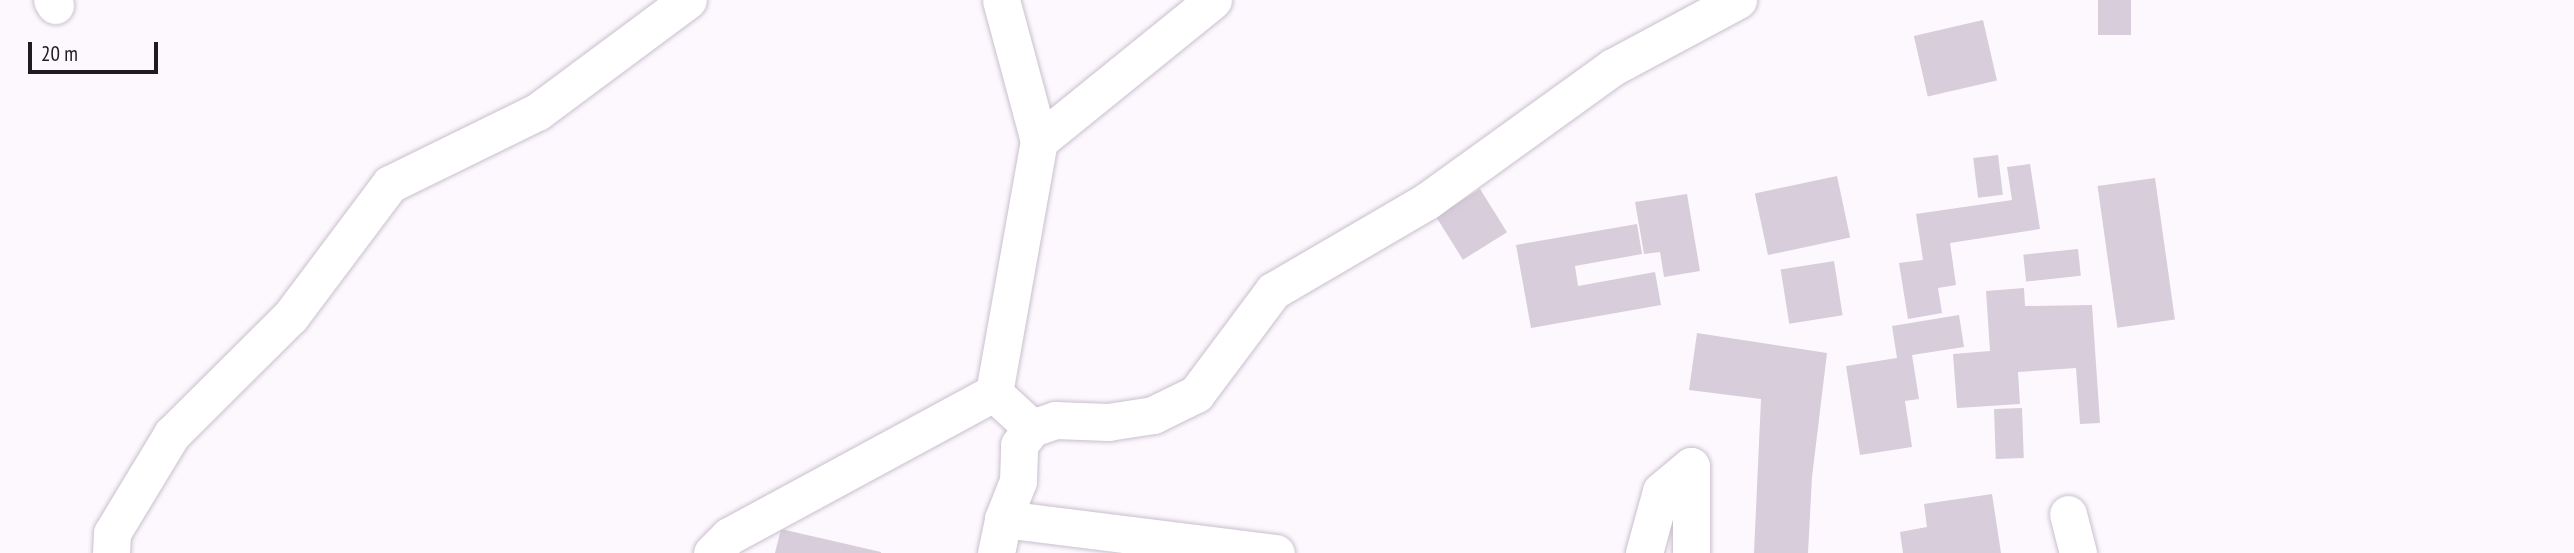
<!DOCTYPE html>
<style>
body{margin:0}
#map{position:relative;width:2574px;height:553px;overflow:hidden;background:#fdf8fe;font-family:"PT Sans Narrow",sans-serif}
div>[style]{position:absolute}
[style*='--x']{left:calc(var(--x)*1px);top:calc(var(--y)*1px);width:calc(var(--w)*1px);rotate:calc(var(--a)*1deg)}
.building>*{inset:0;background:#d7cddb;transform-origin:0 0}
.roads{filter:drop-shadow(0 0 2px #c9bfcd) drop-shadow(0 0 2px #c9bfcd)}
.street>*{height:37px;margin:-18.5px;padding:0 18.5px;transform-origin:18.5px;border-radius:18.5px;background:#fff}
span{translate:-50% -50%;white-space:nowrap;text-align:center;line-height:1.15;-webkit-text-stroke:6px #fdf8fe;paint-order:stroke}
.scale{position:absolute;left:28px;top:42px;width:130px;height:32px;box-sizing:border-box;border:4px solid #1f1b20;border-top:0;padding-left:9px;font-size:21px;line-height:24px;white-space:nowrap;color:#1f1b20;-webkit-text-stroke:5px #fdf8fe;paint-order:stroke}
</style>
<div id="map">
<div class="building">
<i style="left:2098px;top:0;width:33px;height:35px"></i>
<i style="left:1983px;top:20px;width:62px;height:71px;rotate:77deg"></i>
<i style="left:1998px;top:155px;width:40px;height:25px;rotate:83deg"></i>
<i style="clip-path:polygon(2030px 164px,2040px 229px,1950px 243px,1956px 285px,1938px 288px,1942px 313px,1908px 319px,1899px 263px,1923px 260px,1916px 214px,2012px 200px,2007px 167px)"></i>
<i style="left:1837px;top:176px;width:63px;height:84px;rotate:78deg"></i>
<i style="left:2155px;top:178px;width:143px;height:58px;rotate:82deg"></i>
<i style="left:1480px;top:189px;width:51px;height:52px;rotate:58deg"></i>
<i style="clip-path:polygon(1687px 194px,1700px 271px,1664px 277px,1660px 252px,1644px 254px,1635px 202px)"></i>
<i style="clip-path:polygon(1637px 224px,1642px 254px,1575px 266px,1578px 286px,1655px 272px,1661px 305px,1531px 328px,1516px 245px)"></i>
<i style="left:2078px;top:249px;width:27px;height:55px;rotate:84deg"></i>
<i style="left:1834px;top:261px;width:55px;height:54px;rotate:81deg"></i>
<i style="clip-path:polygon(2024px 288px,2025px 306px,2092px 305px,2100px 423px,2080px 424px,2076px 368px,2018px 372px,2020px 404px,1957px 408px,1953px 354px,1990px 351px,1986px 291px)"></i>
<i style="clip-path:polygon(1959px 315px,1964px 347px,1912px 355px,1919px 399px,1905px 401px,1912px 447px,1860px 455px,1846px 366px,1897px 358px,1892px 326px)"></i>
<i style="clip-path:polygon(1697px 333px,1827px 353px,1812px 477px,1808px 553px,1754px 553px,1761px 399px,1689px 390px)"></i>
<i style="left:2022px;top:408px;width:50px;height:28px;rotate:88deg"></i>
<i style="clip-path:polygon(1992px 494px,2001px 553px,1903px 553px,1900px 532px,1927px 527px,1924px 504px)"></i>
<i style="clip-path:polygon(781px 529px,881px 552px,881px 553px,775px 553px)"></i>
</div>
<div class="roads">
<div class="street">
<i style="--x:52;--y:0;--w:6;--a:59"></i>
<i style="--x:1001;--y:0;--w:146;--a:74.9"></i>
<i style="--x:1032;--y:428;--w:52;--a:-137.4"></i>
<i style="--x:994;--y:393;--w:256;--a:-79.9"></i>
<i style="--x:1039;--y:141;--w:224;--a:-39"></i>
<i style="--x:2068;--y:514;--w:40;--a:75.6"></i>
<i style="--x:1003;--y:519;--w:41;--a:-68.5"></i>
<i style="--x:1018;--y:481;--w:36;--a:-88"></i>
<i style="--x:1019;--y:445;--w:21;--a:-53"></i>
<i style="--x:1032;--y:428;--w:24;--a:-19"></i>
<i style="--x:1055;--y:420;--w:53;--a:2.2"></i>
<i style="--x:1108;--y:422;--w:46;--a:-8.8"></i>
<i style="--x:1153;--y:415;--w:48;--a:-26"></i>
<i style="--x:1196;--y:394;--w:129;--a:-53.2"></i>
<i style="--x:1273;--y:291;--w:178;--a:-30.3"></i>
<i style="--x:1427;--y:201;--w:229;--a:-35.8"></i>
<i style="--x:1613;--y:67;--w:142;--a:-28.2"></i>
<i style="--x:111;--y:553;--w:20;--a:-87"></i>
<i style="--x:112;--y:533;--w:116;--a:-58.8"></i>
<i style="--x:172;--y:434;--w:166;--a:-44.8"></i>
<i style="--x:290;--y:317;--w:166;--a:-53.1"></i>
<i style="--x:390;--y:184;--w:164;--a:-26.1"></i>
<i style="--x:537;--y:112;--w:188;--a:-36.6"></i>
<i style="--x:712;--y:553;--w:24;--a:-45"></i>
<i style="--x:729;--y:536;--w:301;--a:-28.4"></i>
<i style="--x:996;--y:553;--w:35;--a:-78"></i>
<i style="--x:1003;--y:519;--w:275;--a:7.1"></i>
<i style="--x:1644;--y:553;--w:64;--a:-74.7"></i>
<i style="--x:1661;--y:491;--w:39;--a:-40"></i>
<i style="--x:1691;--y:466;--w:87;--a:90"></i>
</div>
</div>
<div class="scale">20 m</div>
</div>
